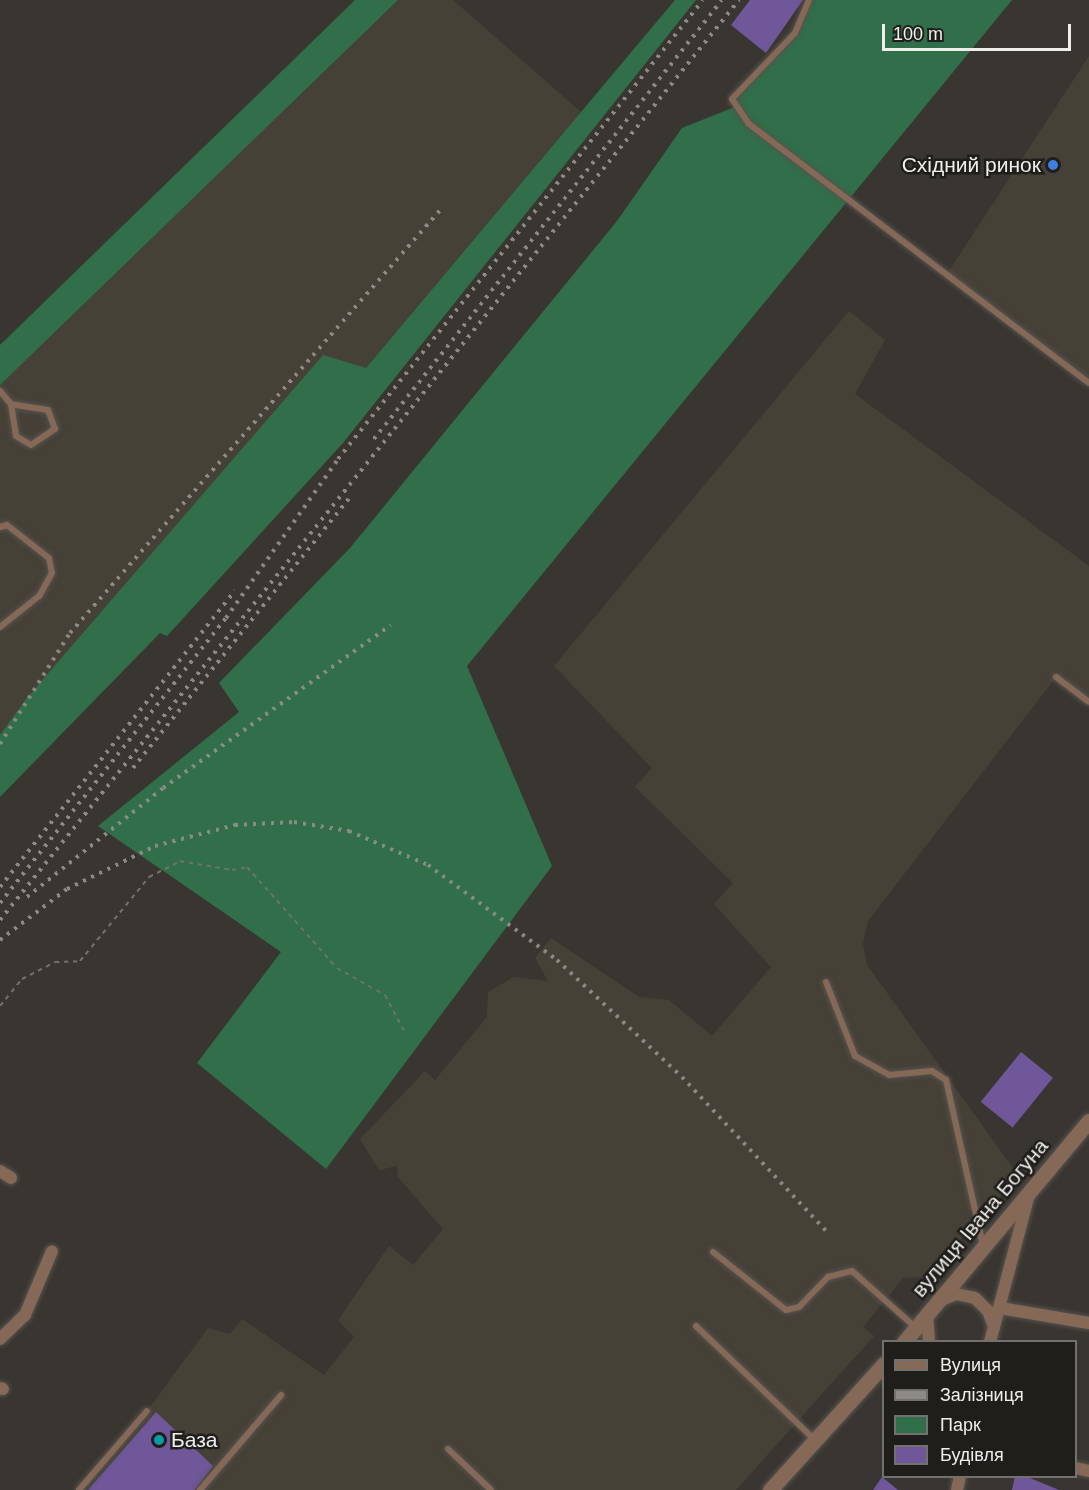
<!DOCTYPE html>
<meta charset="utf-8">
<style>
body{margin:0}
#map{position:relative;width:1089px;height:1490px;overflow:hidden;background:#393631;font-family:Helvetica,sans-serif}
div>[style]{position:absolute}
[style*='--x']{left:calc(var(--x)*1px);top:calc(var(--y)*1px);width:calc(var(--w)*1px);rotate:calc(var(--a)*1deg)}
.built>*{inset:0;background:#464137}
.green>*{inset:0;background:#306f49}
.building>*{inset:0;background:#6f579a;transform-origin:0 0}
.path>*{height:2px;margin-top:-1px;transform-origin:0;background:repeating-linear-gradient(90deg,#73706c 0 4.5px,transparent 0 9px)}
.roads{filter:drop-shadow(0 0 2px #56534f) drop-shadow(0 0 2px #56534f)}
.service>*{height:6px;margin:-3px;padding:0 3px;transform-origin:3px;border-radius:3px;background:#866856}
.minor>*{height:12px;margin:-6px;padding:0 6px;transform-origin:6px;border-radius:6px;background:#866856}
.tertiary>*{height:15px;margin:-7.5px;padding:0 7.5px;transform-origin:7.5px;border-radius:7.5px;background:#866856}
.rail>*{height:4px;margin-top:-2px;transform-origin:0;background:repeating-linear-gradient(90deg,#8d8a86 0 3px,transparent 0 9px)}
.dots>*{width:16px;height:16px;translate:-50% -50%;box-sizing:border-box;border:3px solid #1f1e1b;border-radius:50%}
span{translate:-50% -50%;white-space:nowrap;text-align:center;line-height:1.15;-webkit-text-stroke:5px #1f1e1b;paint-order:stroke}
.poi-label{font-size:21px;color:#f0eeeb}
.right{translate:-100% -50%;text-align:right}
.left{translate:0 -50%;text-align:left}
.street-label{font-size:21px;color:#f0eeeb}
.legend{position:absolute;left:882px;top:1340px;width:195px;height:138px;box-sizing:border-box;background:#1f1e1b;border:2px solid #73716e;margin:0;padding:8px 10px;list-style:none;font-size:18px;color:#f0eeeb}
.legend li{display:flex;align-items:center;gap:12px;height:30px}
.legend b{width:30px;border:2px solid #73716e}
.scale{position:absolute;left:882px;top:24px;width:189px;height:27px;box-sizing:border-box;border:3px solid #f0eeeb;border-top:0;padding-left:8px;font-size:18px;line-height:21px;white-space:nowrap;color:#f0eeeb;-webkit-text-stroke:4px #1f1e1b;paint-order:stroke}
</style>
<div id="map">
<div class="built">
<i style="clip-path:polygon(365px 0,453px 0,581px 112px,366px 368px,26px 699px,0 735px,0 372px)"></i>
<i style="clip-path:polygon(1089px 56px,1089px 383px,947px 274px)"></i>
<i style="clip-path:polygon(849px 311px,885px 340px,855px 394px,1089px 566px,1089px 702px,1056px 677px,868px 921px,863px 944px,867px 965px,1018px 1175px,991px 1208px,969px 1211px,970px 1228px,930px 1277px,903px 1278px,863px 1327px,874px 1336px,736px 1490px,78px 1490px,147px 1411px,208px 1328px,230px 1334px,242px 1319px,324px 1375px,354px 1337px,338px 1320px,389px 1246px,413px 1265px,443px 1229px,398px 1177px,397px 1166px,379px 1170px,360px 1139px,425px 1071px,435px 1080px,487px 1017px,488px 992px,514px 977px,548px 981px,535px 958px,551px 938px,639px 997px,669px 1000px,712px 1036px,771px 967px,714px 904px,733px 883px,635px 787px,652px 768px,554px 666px)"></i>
</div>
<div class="green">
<i style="clip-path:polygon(355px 0,398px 0,0 385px,0 345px)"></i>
<i style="clip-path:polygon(675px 0,696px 0,343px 443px,167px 636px,160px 633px,0 797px,0 735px,26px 699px,323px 355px,366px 368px)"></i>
<i style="clip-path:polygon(809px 0,1012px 0,467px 666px,552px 866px,326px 1169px,197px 1063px,281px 952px,98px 826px,239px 712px,219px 683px,350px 548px,617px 221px,682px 128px,737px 106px,732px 99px,795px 33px)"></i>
</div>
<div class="building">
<i style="clip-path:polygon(750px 0,803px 0,766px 53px,731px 25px)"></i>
<i style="left:1021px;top:1052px;width:41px;height:64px;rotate:39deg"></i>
<i style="clip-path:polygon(156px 1412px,213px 1466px,195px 1490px,88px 1490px)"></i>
<i style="clip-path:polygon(1015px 1476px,1030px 1478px,1059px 1490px,1012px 1490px)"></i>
<i style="clip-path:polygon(882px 1477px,898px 1490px,873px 1490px)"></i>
</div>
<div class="path">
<i style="--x:0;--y:1006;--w:35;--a:-51"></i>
<i style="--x:22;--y:979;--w:37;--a:-27"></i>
<i style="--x:55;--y:962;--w:25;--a:-2"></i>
<i style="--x:80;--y:961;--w:109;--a:-50.6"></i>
<i style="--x:149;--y:877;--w:35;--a:-27"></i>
<i style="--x:180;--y:861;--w:53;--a:9.8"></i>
<i style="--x:232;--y:870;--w:15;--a:-11"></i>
<i style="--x:247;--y:867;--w:135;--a:48.3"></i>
<i style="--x:337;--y:968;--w:55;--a:29.4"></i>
<i style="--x:385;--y:995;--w:40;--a:62"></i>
</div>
<div class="roads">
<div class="service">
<i style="--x:809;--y:0;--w:36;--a:113"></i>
<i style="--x:795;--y:33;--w:91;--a:133.7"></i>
<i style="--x:732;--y:99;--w:30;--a:56"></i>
<i style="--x:749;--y:124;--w:427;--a:37.3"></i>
<i style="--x:0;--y:391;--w:17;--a:50"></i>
<i style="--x:11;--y:404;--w:32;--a:81"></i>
<i style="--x:16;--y:436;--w:17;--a:31"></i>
<i style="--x:31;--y:445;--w:29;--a:-34"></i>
<i style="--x:55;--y:429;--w:20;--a:-110"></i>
<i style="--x:48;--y:410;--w:37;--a:-171"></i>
<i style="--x:0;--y:527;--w:7;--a:-16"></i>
<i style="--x:7;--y:525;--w:53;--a:38.2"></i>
<i style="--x:49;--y:558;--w:15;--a:79"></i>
<i style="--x:52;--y:573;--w:26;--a:119"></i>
<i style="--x:39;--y:596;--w:50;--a:141.5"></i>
<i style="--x:1056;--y:677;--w:41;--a:37.1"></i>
<i style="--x:826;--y:982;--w:79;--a:68.6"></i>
<i style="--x:855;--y:1056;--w:39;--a:29"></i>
<i style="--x:889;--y:1075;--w:43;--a:-5.3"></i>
<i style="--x:932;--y:1071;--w:17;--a:33"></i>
<i style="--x:946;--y:1080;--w:170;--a:77.4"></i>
<i style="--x:713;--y:1252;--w:93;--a:38.5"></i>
<i style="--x:786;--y:1310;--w:13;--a:-13"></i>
<i style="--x:799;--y:1307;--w:42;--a:-46"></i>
<i style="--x:828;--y:1277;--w:25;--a:-14"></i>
<i style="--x:852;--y:1271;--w:84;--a:41.6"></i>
<i style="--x:696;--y:1326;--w:165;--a:43.8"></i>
<i style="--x:448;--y:1449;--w:59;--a:43.6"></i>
<i style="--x:79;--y:1490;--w:104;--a:-49.3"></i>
<i style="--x:200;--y:1490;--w:125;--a:-49.5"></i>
</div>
<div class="minor">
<i style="--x:0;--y:1171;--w:13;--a:32"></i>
<i style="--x:939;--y:1301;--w:18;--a:-22"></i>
<i style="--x:956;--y:1294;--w:19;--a:12"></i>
<i style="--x:975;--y:1298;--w:18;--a:45"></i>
<i style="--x:988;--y:1311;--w:17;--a:69"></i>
<i style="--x:1000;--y:1308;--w:90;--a:9.6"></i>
<i style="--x:927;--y:1314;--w:28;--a:86"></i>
<i style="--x:0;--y:1339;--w:35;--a:-44"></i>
<i style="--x:25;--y:1315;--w:69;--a:-67.1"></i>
<i style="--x:990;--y:1342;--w:153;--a:-75.2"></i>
<i style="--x:0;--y:1388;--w:3;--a:18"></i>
<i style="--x:1076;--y:1468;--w:13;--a:13"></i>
<i style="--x:957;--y:1490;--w:14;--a:-78"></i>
</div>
<div class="tertiary">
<i style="--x:904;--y:1342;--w:288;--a:-50.1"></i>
<i style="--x:770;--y:1490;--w:170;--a:-47.9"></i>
</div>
</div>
<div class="rail">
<i style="--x:374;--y:439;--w:560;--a:-51.6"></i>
<i style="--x:0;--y:744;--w:131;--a:-57.8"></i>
<i style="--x:70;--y:633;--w:563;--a:-48.81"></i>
<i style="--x:133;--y:768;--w:346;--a:-51.3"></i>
<i style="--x:0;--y:887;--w:378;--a:-51.6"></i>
<i style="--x:27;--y:897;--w:174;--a:-38.7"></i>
<i style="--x:163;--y:788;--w:280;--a:-35.6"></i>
<i style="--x:0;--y:903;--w:364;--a:-51.6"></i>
<i style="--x:226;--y:618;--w:194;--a:-54.8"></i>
<i style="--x:338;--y:459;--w:586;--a:-51.51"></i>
<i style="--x:0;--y:920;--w:1180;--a:-51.23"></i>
<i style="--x:0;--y:940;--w:84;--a:-37.3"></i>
<i style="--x:67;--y:889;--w:98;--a:-26"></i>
<i style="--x:155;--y:846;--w:83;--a:-14.7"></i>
<i style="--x:235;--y:825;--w:59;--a:-2.9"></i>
<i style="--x:294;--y:822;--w:56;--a:9.3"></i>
<i style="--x:349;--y:831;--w:86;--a:23.3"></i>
<i style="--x:428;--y:865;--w:160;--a:36.4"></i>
<i style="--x:557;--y:960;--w:171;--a:43.1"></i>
<i style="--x:682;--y:1077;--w:215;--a:46.9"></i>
</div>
<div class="dots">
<i style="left:1053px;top:165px;background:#3f7fe0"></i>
<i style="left:159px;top:1440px;background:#0f9aa8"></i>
</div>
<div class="poi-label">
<span class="right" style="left:1041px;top:165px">Східний ринок</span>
<span class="left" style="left:171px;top:1440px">База</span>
</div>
<div class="street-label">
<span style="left:980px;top:1218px;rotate:-50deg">вулиця Івана Богуна</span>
</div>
<ul class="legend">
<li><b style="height:8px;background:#866856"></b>Вулиця</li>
<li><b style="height:8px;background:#8d8a86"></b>Залізниця</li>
<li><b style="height:16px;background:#306f49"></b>Парк</li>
<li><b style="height:16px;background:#6f579a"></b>Будівля</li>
</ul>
<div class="scale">100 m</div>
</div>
